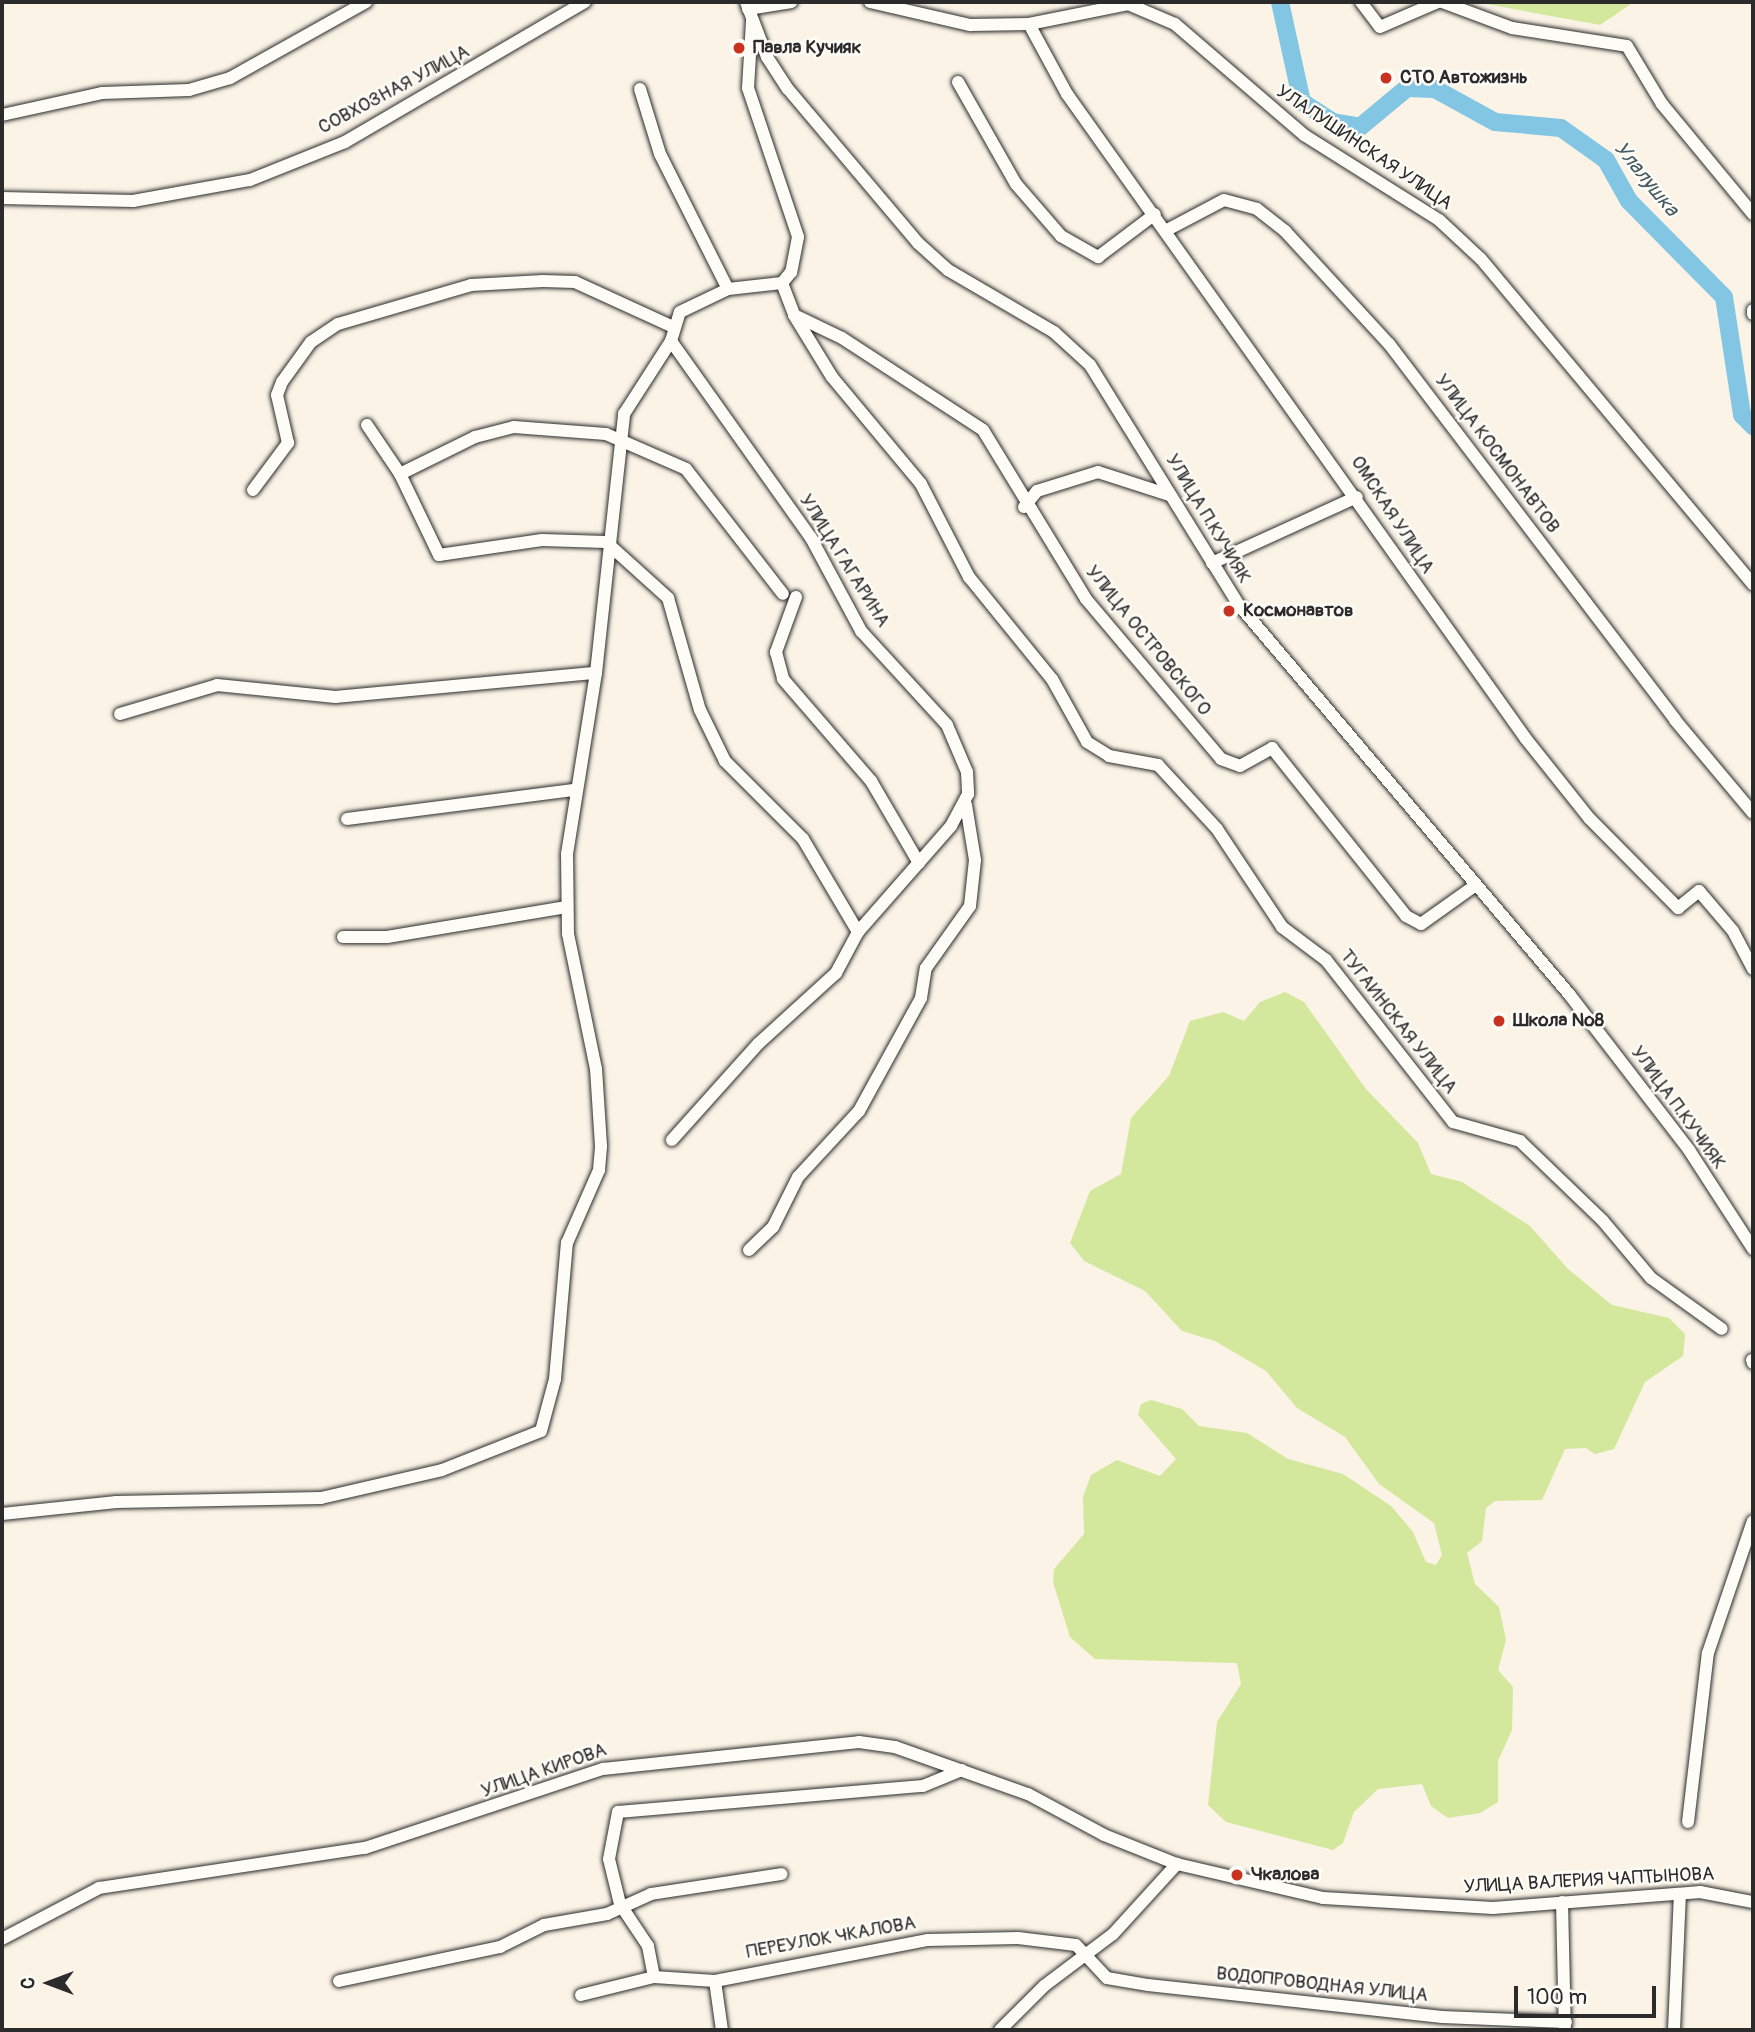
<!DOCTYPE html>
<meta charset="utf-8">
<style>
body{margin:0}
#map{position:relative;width:1755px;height:2032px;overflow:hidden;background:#faf3e6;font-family:Pangolin,sans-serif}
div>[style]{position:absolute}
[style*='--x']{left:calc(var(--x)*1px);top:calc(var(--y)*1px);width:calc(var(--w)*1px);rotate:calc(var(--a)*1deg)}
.green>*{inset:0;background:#d3e89d}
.river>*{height:18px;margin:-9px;padding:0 9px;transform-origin:9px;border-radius:9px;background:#83c6e4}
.roads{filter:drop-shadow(0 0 2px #2b2b2b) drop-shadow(0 0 2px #2b2b2b)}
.minor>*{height:12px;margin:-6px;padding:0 6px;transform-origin:6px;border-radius:6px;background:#fdfcf7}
.dots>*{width:19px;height:19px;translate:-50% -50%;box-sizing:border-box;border:4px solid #fdfcf7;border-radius:50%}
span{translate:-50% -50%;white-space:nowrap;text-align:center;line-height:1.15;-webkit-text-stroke:5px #fdfcf7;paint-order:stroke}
.poi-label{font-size:19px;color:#2b2b2b;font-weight:700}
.left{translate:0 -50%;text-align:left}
.street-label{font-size:19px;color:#2b2b2b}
.water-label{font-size:21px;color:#455a62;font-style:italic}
.frame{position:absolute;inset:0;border:4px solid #2b2b2b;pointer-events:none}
.north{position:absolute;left:14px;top:1948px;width:70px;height:70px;-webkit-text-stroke:5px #fdfcf7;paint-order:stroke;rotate:270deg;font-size:19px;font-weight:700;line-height:28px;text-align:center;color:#2b2b2b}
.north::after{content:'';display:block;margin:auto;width:24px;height:32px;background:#2b2b2b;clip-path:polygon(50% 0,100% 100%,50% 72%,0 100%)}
.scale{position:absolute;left:1514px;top:1986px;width:142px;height:32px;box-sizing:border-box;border:4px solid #2b2b2b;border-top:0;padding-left:9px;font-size:21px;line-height:24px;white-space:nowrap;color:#2b2b2b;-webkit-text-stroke:5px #fdfcf7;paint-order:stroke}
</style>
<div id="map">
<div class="green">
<i style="clip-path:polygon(1476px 2px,1634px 2px,1600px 25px)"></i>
<i style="clip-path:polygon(1285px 992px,1304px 1002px,1366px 1089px,1418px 1143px,1431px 1174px,1462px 1182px,1530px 1226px,1568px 1269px,1612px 1305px,1669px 1318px,1685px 1334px,1683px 1356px,1645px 1382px,1614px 1449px,1595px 1454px,1586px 1448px,1565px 1449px,1542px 1500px,1495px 1501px,1486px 1508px,1482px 1541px,1467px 1553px,1475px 1584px,1499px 1607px,1506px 1640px,1498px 1670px,1513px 1687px,1512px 1730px,1498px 1761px,1498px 1802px,1480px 1813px,1448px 1818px,1431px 1806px,1422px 1784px,1378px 1789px,1354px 1812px,1343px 1843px,1333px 1850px,1226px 1822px,1208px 1805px,1217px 1722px,1241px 1684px,1237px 1663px,1095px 1659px,1070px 1637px,1053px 1582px,1054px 1569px,1084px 1534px,1083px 1497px,1091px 1475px,1117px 1460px,1160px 1476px,1176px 1459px,1138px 1415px,1141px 1404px,1151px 1400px,1182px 1409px,1199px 1426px,1247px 1433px,1288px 1459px,1343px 1474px,1391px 1506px,1413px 1532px,1426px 1562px,1436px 1565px,1442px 1555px,1434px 1523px,1379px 1484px,1345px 1437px,1297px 1408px,1266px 1371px,1215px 1341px,1182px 1331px,1145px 1291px,1084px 1261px,1070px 1243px,1090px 1191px,1121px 1174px,1131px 1118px,1169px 1076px,1190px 1021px,1223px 1012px,1244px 1021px,1260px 1002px)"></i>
</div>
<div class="river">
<i style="--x:1280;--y:2;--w:102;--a:77.6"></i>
<i style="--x:1302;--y:102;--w:37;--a:33"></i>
<i style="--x:1333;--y:122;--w:27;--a:10"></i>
<i style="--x:1360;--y:127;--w:61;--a:-39.7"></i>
<i style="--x:1407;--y:88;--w:28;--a:2"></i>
<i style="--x:1435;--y:89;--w:68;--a:28.8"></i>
<i style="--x:1495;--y:122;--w:66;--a:5.2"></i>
<i style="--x:1561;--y:128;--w:55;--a:35.4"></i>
<i style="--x:1606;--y:160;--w:47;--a:60.7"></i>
<i style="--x:1629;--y:201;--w:135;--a:45.3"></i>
<i style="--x:1724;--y:297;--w:119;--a:81.3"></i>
<i style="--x:1742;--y:415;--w:16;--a:45"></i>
</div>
<div class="roads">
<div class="minor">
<i style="--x:746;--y:2;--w:59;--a:69.1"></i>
<i style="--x:767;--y:57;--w:38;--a:57"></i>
<i style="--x:788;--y:89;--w:202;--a:49.8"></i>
<i style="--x:918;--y:243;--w:40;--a:42"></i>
<i style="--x:948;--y:270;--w:123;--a:30.3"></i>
<i style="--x:1054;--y:332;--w:49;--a:42.5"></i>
<i style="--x:1090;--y:365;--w:281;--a:58.2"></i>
<i style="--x:1238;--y:604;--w:512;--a:49.68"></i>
<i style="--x:1569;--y:994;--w:197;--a:52.4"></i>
<i style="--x:1689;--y:1150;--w:118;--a:57.1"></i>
<i style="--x:870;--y:2;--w:103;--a:13"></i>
<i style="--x:970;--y:25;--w:59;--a:-1"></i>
<i style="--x:1029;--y:24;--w:101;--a:-11.4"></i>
<i style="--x:1128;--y:4;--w:51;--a:23.1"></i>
<i style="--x:1175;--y:24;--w:170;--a:40.7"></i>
<i style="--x:1304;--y:135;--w:160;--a:32.2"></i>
<i style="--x:1439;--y:220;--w:57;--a:42.9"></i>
<i style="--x:1481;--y:259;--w:424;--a:50.1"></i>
<i style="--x:1361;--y:2;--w:31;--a:53"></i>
<i style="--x:1380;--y:27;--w:63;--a:-23.3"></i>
<i style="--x:1442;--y:2;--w:75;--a:20.4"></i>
<i style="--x:1512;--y:28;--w:116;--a:8.9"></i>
<i style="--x:1627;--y:46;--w:68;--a:58.9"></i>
<i style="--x:1662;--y:104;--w:143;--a:50.4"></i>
<i style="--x:748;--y:9;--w:44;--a:-9.2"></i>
<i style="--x:752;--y:21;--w:67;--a:93.4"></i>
<i style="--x:748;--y:88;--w:157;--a:71.4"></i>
<i style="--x:798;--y:237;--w:36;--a:101"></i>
<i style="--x:791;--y:272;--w:14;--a:129"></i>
<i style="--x:782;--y:283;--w:34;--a:69"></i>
<i style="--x:794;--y:315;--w:73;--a:58.5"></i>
<i style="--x:832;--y:377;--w:139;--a:50.2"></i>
<i style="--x:921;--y:484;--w:105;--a:62.7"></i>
<i style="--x:969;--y:577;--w:132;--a:50.9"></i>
<i style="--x:1052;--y:679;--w:72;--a:60.9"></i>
<i style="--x:1087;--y:742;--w:26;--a:32"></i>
<i style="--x:1109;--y:756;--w:50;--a:10.4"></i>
<i style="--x:1158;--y:765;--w:87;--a:47.3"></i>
<i style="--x:1217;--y:829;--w:118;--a:56.4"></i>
<i style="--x:1282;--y:927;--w:55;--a:36.9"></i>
<i style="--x:1326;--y:960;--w:206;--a:51.9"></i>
<i style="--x:1453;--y:1122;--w:70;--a:15.8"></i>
<i style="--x:1520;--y:1141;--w:115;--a:43.9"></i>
<i style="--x:1603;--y:1221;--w:75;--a:49.9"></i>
<i style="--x:1651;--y:1278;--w:87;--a:35.7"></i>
<i style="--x:1029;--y:24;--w:80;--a:61.5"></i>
<i style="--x:1067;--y:94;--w:792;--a:54.56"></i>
<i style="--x:1526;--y:739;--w:101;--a:51.4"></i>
<i style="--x:1589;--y:818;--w:127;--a:45.3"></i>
<i style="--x:1678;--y:908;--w:27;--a:-39"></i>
<i style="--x:1699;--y:891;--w:52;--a:49.6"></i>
<i style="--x:1733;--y:931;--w:43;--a:62.2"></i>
<i style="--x:958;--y:82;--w:117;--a:60.4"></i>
<i style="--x:1016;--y:184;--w:69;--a:49.1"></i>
<i style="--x:1061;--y:236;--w:43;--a:29.6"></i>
<i style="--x:1098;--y:257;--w:71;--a:-37"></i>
<i style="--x:640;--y:89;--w:68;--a:72.9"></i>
<i style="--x:660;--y:154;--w:151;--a:63.3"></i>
<i style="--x:2;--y:115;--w:102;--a:-12.4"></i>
<i style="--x:102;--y:93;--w:87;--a:-2"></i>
<i style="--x:189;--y:90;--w:43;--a:-16.3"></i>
<i style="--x:230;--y:78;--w:156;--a:-29.2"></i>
<i style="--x:2;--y:198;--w:131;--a:1.3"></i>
<i style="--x:133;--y:201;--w:119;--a:-10.2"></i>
<i style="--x:250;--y:180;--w:102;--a:-21.8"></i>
<i style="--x:345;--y:142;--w:278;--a:-30.3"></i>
<i style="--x:1167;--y:230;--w:64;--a:-27.8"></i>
<i style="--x:1224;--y:200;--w:34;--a:15"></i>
<i style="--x:1257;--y:209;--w:36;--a:38"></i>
<i style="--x:1285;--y:231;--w:154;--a:47.4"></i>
<i style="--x:1389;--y:344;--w:472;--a:52.7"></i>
<i style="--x:1675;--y:720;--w:121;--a:50"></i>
<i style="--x:1753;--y:310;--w:4;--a:90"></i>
<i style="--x:794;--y:315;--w:53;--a:25.6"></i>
<i style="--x:842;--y:338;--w:168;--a:33.1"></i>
<i style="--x:983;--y:430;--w:198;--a:58.6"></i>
<i style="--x:1086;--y:599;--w:209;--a:49.8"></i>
<i style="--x:1221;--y:759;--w:20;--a:20"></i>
<i style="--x:1240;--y:766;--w:37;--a:-29"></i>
<i style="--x:1272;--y:748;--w:215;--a:51.4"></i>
<i style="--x:1406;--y:916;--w:17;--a:28"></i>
<i style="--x:1421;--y:924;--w:64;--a:-35.4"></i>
<i style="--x:671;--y:341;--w:242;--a:54.6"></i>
<i style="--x:811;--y:538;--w:106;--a:61.7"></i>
<i style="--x:861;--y:631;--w:127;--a:47.5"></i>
<i style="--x:947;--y:725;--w:51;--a:66.9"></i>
<i style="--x:967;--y:772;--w:22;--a:87"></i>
<i style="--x:968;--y:794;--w:36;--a:118"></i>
<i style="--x:951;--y:826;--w:141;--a:131.3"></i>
<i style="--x:858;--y:932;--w:47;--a:118.2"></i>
<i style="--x:836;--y:973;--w:105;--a:137.7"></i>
<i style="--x:758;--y:1044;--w:129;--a:131.9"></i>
<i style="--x:367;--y:425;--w:59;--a:56"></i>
<i style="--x:400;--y:474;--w:90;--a:64.3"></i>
<i style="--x:439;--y:555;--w:104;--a:-8.3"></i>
<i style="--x:542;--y:540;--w:64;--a:1.8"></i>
<i style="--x:606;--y:542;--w:84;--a:42.1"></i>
<i style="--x:668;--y:598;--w:116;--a:74.1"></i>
<i style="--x:700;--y:710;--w:57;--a:63.9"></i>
<i style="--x:725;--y:761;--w:110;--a:45"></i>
<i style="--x:803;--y:839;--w:108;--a:59.4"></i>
<i style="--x:400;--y:474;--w:84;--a:-26.3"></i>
<i style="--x:475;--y:437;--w:40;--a:-14.4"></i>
<i style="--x:514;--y:427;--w:92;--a:4.4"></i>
<i style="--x:606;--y:434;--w:87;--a:23.6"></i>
<i style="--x:686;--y:469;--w:158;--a:52.2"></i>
<i style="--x:253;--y:490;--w:59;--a:-53.3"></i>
<i style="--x:288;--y:443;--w:49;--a:-102.9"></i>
<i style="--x:277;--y:395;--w:14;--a:-69"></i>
<i style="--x:282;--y:382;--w:49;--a:-54.1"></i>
<i style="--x:311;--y:342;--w:32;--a:-34"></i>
<i style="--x:338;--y:324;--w:139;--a:-16.3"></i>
<i style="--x:471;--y:285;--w:72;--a:-3.2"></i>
<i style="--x:543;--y:281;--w:32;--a:2"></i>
<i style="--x:575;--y:282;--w:106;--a:24.6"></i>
<i style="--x:1024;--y:507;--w:21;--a:-51"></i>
<i style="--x:1037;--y:491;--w:64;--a:-17.3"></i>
<i style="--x:1098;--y:472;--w:75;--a:17.9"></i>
<i style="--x:1212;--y:563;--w:159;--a:-24.5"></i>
<i style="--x:796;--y:597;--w:59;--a:110"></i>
<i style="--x:776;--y:652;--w:28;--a:75"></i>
<i style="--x:783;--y:679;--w:135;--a:49.2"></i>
<i style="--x:871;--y:781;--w:95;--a:59.7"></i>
<i style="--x:120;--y:714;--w:101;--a:-16.6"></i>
<i style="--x:217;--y:685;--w:119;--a:5.8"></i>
<i style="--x:335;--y:697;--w:262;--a:-5.3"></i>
<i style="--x:347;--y:819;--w:228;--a:-7.3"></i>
<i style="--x:343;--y:937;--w:44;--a:0"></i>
<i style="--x:387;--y:937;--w:182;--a:-9.5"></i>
<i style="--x:749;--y:1250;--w:33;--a:-44"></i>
<i style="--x:773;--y:1227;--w:56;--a:-63.4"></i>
<i style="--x:798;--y:1177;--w:90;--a:-47.3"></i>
<i style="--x:859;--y:1111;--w:129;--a:-61.2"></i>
<i style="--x:921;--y:998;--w:30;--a:-81"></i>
<i style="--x:926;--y:968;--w:76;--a:-54.6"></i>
<i style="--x:970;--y:906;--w:46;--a:-83.8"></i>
<i style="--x:975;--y:860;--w:56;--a:-99.3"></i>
<i style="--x:1752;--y:1360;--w:3;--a:72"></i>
<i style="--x:2;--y:1514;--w:115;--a:-6"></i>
<i style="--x:116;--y:1502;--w:205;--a:-1.1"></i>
<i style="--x:321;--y:1498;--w:124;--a:-13"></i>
<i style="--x:442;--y:1470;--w:106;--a:-21.5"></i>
<i style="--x:541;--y:1431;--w:54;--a:-74.9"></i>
<i style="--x:555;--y:1379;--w:137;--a:-85"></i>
<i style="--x:567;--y:1243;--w:80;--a:-66.3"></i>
<i style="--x:599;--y:1170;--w:24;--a:-85"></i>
<i style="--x:601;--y:1146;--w:77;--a:-93.7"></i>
<i style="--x:596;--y:1069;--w:138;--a:-101.7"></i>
<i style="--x:568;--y:934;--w:80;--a:-90.7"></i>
<i style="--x:567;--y:854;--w:183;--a:-80.9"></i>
<i style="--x:596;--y:673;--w:261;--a:-83.8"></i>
<i style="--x:624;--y:414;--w:87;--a:-57.2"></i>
<i style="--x:671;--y:341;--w:30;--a:-73"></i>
<i style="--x:680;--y:312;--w:53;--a:-25.6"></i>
<i style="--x:728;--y:289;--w:54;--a:-6.3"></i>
<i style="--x:1688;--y:1822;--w:170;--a:-83.3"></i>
<i style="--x:1708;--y:1653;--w:139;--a:-71.2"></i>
<i style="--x:1562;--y:1902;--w:128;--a:88.7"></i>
<i style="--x:2;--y:1939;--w:110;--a:-27.7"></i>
<i style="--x:99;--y:1888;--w:269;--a:-8.6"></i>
<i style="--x:365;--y:1848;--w:251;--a:-18.4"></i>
<i style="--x:603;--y:1769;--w:257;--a:-6"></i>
<i style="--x:859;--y:1742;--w:36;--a:8"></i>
<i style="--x:895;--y:1747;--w:141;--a:19.5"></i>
<i style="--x:1028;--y:1794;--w:86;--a:28.3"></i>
<i style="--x:1104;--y:1835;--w:79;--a:21.7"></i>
<i style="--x:1177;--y:1864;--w:150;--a:13.1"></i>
<i style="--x:1323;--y:1898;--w:170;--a:3.4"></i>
<i style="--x:1493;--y:1908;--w:208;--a:-4.4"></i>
<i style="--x:1700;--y:1892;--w:54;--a:10.7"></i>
<i style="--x:654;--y:1977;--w:32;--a:-101"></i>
<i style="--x:648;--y:1946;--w:50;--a:-123.7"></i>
<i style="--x:620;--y:1904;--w:46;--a:-103.7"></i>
<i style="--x:609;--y:1859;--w:48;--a:-79.2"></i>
<i style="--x:618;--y:1812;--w:306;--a:-4.9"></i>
<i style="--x:923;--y:1786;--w:42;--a:-22.3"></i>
<i style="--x:339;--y:1981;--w:165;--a:-11.9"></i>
<i style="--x:500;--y:1947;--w:49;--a:-26.6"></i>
<i style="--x:544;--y:1925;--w:64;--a:-9.9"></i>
<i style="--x:607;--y:1914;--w:48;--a:-24.4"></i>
<i style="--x:651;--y:1894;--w:132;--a:-8.7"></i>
<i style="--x:715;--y:1981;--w:49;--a:81.9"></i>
<i style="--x:581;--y:1995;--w:75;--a:-13.9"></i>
<i style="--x:654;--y:1977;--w:61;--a:3.8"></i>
<i style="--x:715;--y:1981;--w:217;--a:-10.9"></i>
<i style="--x:928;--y:1940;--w:90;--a:-1.3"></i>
<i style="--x:1018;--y:1938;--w:58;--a:6.9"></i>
<i style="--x:1076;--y:1945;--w:45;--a:46.8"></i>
<i style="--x:1107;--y:1978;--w:42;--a:9.7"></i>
<i style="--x:1148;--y:1985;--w:296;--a:6.2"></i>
<i style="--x:1442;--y:2017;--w:124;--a:2.3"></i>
<i style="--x:1000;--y:2030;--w:62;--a:-45"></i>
<i style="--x:1044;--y:1986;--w:86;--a:-37"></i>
<i style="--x:1113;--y:1934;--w:95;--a:-47.6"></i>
<i style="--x:1674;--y:2030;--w:136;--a:-87.5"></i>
</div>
</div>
<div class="dots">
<i style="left:739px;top:48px;background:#c8321e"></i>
<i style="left:1386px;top:78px;background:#c8321e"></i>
<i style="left:1229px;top:611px;background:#c8321e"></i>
<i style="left:1499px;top:1021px;background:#c8321e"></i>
<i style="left:1237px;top:1875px;background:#c8321e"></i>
</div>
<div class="poi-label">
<span class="left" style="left:753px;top:48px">Павла Кучияк</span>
<span class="left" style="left:1400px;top:78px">СТО Автожизнь</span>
<span class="left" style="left:1243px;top:611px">Космонавтов</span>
<span class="left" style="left:1513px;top:1021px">Школа №8</span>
<span class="left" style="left:1251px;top:1875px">Чкалова</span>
</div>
<div class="street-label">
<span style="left:394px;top:90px;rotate:-28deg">СОВХОЗНАЯ УЛИЦА</span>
<span style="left:1364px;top:148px;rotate:34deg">УЛАЛУШИНСКАЯ УЛИЦА</span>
<span style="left:1497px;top:454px;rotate:53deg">УЛИЦА КОСМОНАВТОВ</span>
<span style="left:1392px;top:515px;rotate:57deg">ОМСКАЯ УЛИЦА</span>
<span style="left:1208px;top:519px;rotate:59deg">УЛИЦА П.КУЧИЯК</span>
<span style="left:844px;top:561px;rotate:58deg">УЛИЦА ГАГАРИНА</span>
<span style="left:1148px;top:641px;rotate:51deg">УЛИЦА ОСТРОВСКОГО</span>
<span style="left:1398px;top:1022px;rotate:52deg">ТУГАИНСКАЯ УЛИЦА</span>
<span style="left:1678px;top:1108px;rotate:54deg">УЛИЦА П.КУЧИЯК</span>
<span style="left:544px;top:1771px;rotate:-19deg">УЛИЦА КИРОВА</span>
<span style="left:1589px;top:1881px;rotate:-3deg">УЛИЦА ВАЛЕРИЯ ЧАПТЫНОВА</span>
<span style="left:831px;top:1938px;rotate:-10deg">ПЕРЕУЛОК ЧКАЛОВА</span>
<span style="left:1322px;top:1985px;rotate:6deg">ВОДОПРОВОДНАЯ УЛИЦА</span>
</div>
<div class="water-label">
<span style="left:1646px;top:179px;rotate:51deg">Улалушка</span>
</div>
<div class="frame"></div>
<div class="north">С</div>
<div class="scale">100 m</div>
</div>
